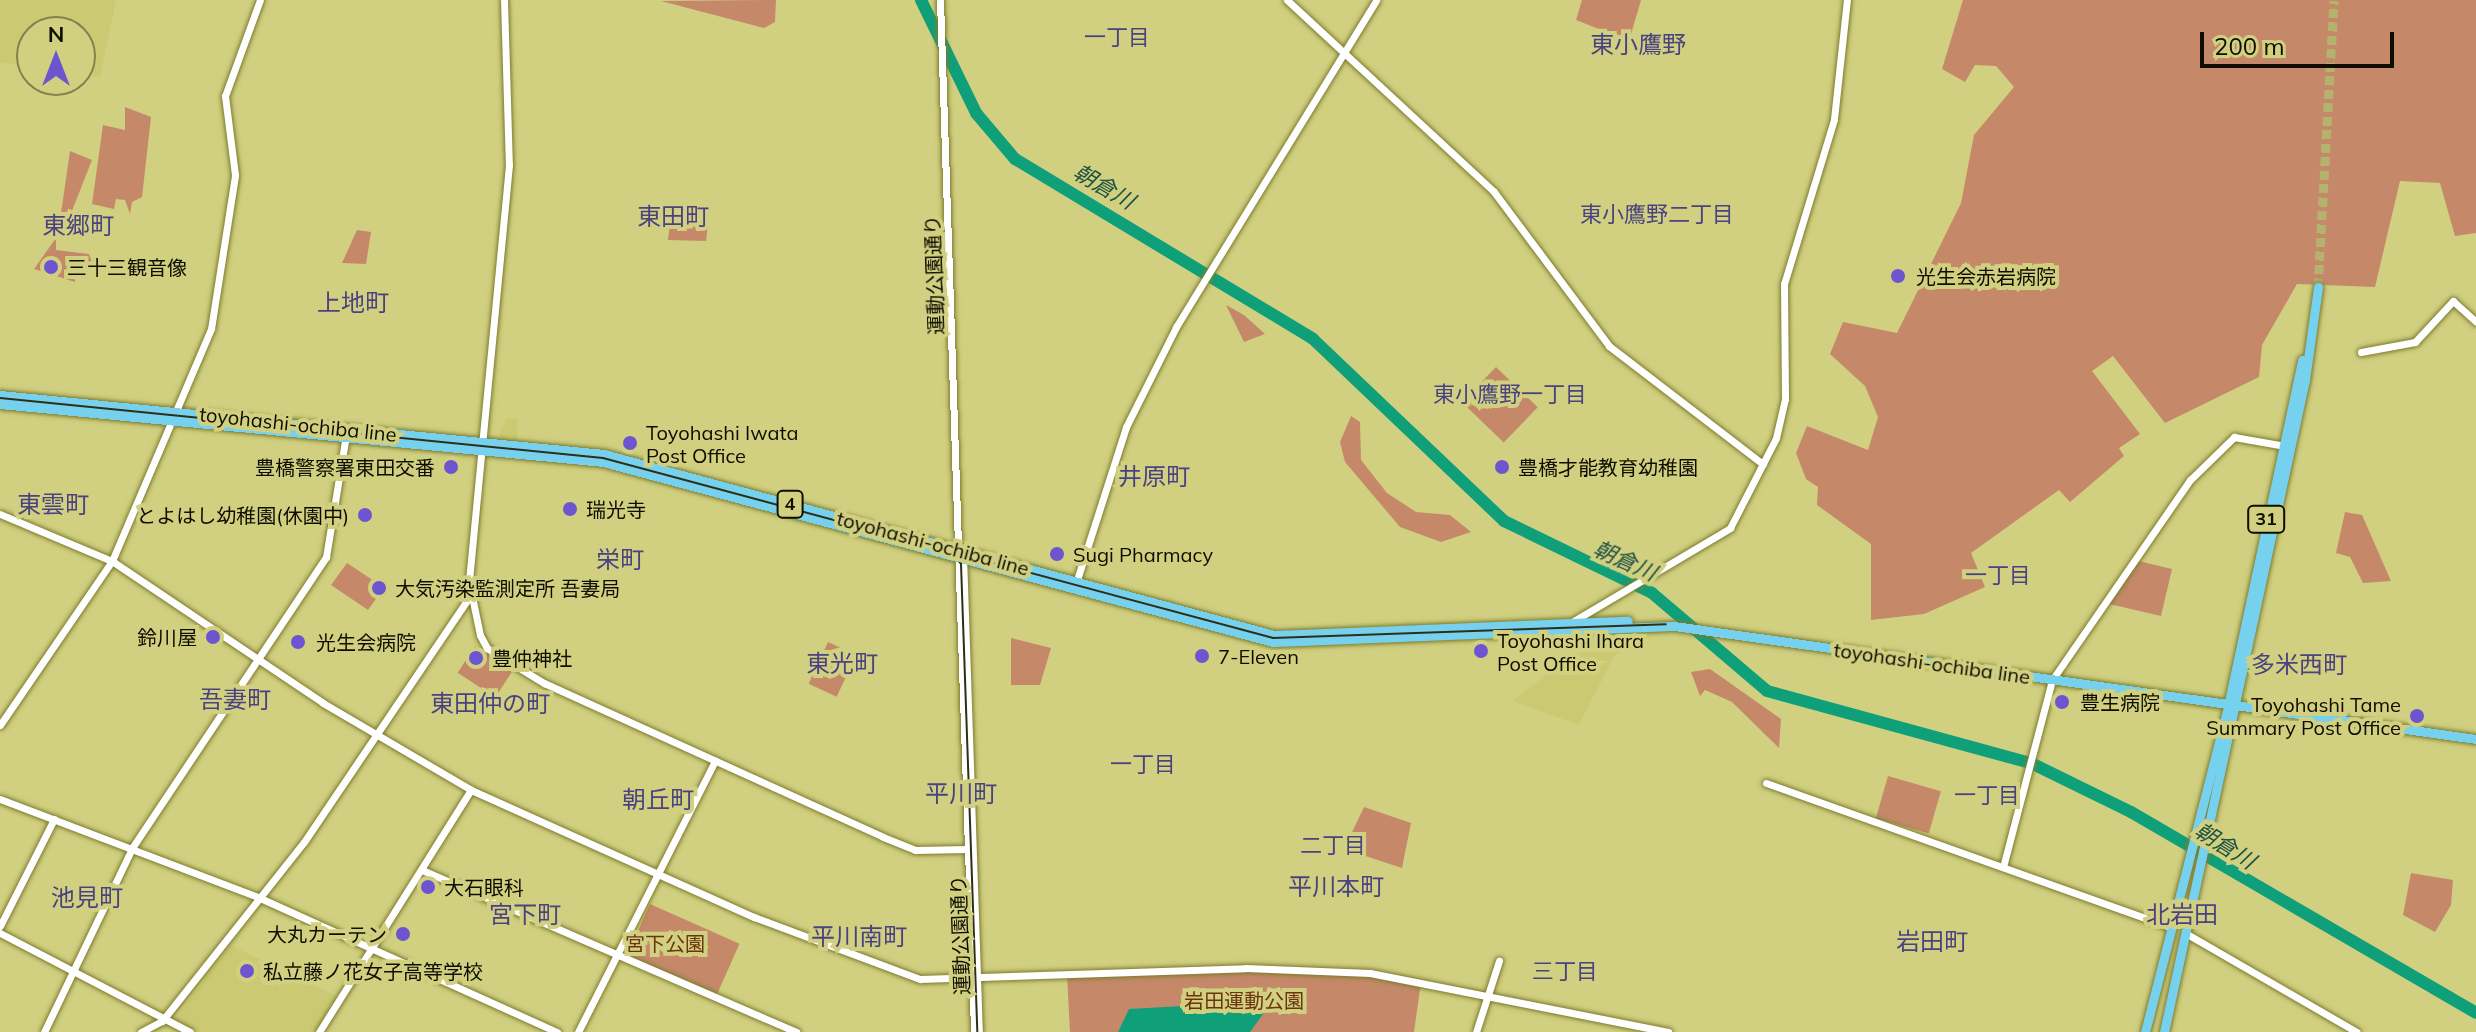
<!DOCTYPE html>
<meta charset="utf-8">
<style>
body{margin:0}
#map{position:relative;width:2476px;height:1032px;overflow:hidden;background:#d1d081;font-family:Mulish,"Noto Sans JP",sans-serif}
div>[style]{position:absolute}
[style*='--x']{left:calc(var(--x)*1px);top:calc(var(--y)*1px);width:calc(var(--w)*1px);rotate:calc(var(--a)*1deg)}
.built>*{inset:0;background:#cbc971}
.green>*{inset:0;background:#c5896a;transform-origin:0 0}
.water>*{inset:0;background:#0f9f79}
.river>*{height:12px;margin:-6px;padding:0 6px;transform-origin:6px;border-radius:6px;background:#0f9f79}
.primary-tunnel>*{height:9px;margin-top:-4.5px;transform-origin:0;background:repeating-linear-gradient(90deg,#b4b36e 0 9px,transparent 0 13.5px)}
.roads{filter:drop-shadow(0 0 2px #7e7c2c) drop-shadow(0 0 2px #7e7c2c)}
.tertiary>*{height:7px;margin:-3.5px;padding:0 3.5px;transform-origin:3.5px;border-radius:3.5px;background:#fff}
.primary>*{height:9px;margin:-4.5px;padding:0 4.5px;transform-origin:4.5px;border-radius:4.5px;background:#76d1ef}
.tram>*{height:2px;margin:-1px;padding:0 1px;transform-origin:1px;border-radius:1px;background:#2f2e16}
.dots>*{width:22px;height:22px;translate:-50% -50%;box-sizing:border-box;border:4px solid #d1d081;border-radius:50%}
span{translate:-50% -50%;white-space:nowrap;text-align:center;line-height:1.15;-webkit-text-stroke:8px #d1d081;paint-order:stroke}
.shield-label span{padding:2px 6px;background:#d1d081;border:2px solid;border-radius:6px;-webkit-text-stroke-width:0}
.shield-label{font-size:18px;color:#0e0d00;font-weight:700}
.poi-label{font-size:20px;color:#0e0d00}
.left{translate:0 -50%;text-align:left}
.right{translate:-100% -50%;text-align:right}
.street-label{font-size:20px;color:#0e0d00}
.park-label{font-size:20px;color:#6c3311}
.neighbourhood-label{font-size:22px;color:#4b4280}
.water-label{font-size:22px;color:#205241;font-style:italic}
.quarter-label{font-size:24px;color:#4b4280}
.north{position:absolute;left:16px;top:16px;width:80px;height:80px;box-sizing:border-box;background:#d1d081;border:2px solid #83824d;border-radius:50%;rotate:0deg;font-size:22px;font-weight:700;line-height:32px;text-align:center;color:#0e0d00}
.north::after{content:'';display:block;margin:auto;width:28px;height:36px;background:#6c55ce;clip-path:polygon(50% 0,100% 100%,50% 72%,0 100%)}
.scale{position:absolute;left:2200px;top:32px;width:194px;height:36px;box-sizing:border-box;border:4px solid #0e0d00;border-top:0;padding-left:10px;font-size:24px;line-height:28px;white-space:nowrap;color:#0e0d00;-webkit-text-stroke:6px #d1d081;paint-order:stroke}
</style>
<div id="map">
<div class="built">
<i style="clip-path:polygon(0 0,116px 0,100px 77px,80px 74px,80px 32px,32px 32px,32px 66px,0 62px)"></i>
<i style="clip-path:polygon(506px 419px,517px 419px,517px 443px,497px 442px)"></i>
<i style="clip-path:polygon(1619px 631px,1627px 631px,1627px 649px,1614px 656px,1579px 725px,1513px 701px,1591px 641px)"></i>
<i style="clip-path:polygon(230px 945px,338px 997px,316px 1032px,198px 1032px,175px 1020px)"></i>
</div>
<div class="green">
<i style="clip-path:polygon(776px 0,775px 22px,764px 28px,661px 1px)"></i>
<i style="clip-path:polygon(1582px 0,1641px 0,1629px 41px,1576px 20px)"></i>
<i style="clip-path:polygon(1963px 0,2476px 0,2476px 233px,2455px 236px,2440px 183px,2400px 181px,2375px 287px,2297px 284px,2262px 345px,2259px 377px,2165px 423px,2113px 356px,2092px 371px,2140px 434px,2119px 448px,2124px 456px,2070px 502px,2059px 490px,1971px 553px,1985px 587px,1924px 614px,1871px 620px,1871px 544px,1817px 505px,1818px 487px,1806px 479px,1796px 453px,1807px 426px,1868px 450px,1878px 417px,1865px 386px,1830px 354px,1843px 322px,1897px 333px,1961px 203px,1974px 135px,2014px 87px,1996px 66px,1975px 65px,1965px 82px,1942px 69px)"></i>
<i style="clip-path:polygon(125px 107px,151px 117px,142px 197px,132px 202px,130px 214px,125px 200px,116px 199px,114px 209px,92px 204px,103px 125px,125px 130px)"></i>
<i style="clip-path:polygon(70px 151px,92px 160px,68px 221px,60px 220px)"></i>
<i style="clip-path:polygon(672px 208px,709px 216px,706px 241px,668px 240px)"></i>
<i style="clip-path:polygon(357px 230px,371px 232px,366px 264px,342px 263px)"></i>
<i style="clip-path:polygon(56px 238px,56px 250px,89px 254px,93px 265px,73px 269px,75px 282px,34px 269px)"></i>
<i style="clip-path:polygon(1226px 305px,1244px 315px,1265px 334px,1244px 342px)"></i>
<i style="left:1496px;top:367px;width:58px;height:49px;rotate:44deg"></i>
<i style="clip-path:polygon(1351px 416px,1360px 422px,1361px 460px,1387px 493px,1416px 512px,1450px 515px,1471px 532px,1441px 542px,1400px 527px,1345px 462px,1340px 442px)"></i>
<i style="clip-path:polygon(2345px 512px,2362px 515px,2391px 581px,2363px 583px,2350px 557px,2336px 553px)"></i>
<i style="clip-path:polygon(2134px 560px,2172px 569px,2161px 616px,2105px 603px)"></i>
<i style="clip-path:polygon(347px 563px,377px 583px,380px 593px,368px 610px,331px 585px)"></i>
<i style="clip-path:polygon(1011px 638px,1051px 648px,1040px 685px,1011px 685px)"></i>
<i style="left:828px;top:642px;width:31px;height:46px;rotate:25deg"></i>
<i style="left:475px;top:646px;width:45px;height:32px;rotate:33deg"></i>
<i style="clip-path:polygon(1710px 669px,1781px 719px,1779px 748px,1732px 702px,1705px 690px,1700px 696px,1691px 672px)"></i>
<i style="left:1888px;top:776px;width:55px;height:44px;rotate:16deg"></i>
<i style="clip-path:polygon(1364px 807px,1411px 823px,1402px 868px,1344px 849px)"></i>
<i style="clip-path:polygon(2411px 873px,2453px 880px,2451px 905px,2435px 932px,2403px 915px)"></i>
<i style="left:650px;top:904px;width:98px;height:58px;rotate:24deg"></i>
<i style="clip-path:polygon(1313px 969px,1421px 982px,1414px 1032px,1070px 1032px,1067px 974px)"></i>
</div>
<div class="water">
<i style="clip-path:polygon(1238px 1003px,1241px 1011px,1266px 1010px,1250px 1032px,1118px 1032px,1129px 1009px)"></i>
</div>
<div class="river">
<i style="--x:921;--y:0;--w:126;--a:64"></i>
<i style="--x:976;--y:113;--w:60;--a:49.7"></i>
<i style="--x:1015;--y:159;--w:348;--a:31.1"></i>
<i style="--x:1313;--y:339;--w:264;--a:43.6"></i>
<i style="--x:1504;--y:521;--w:165;--a:25.9"></i>
<i style="--x:1652;--y:593;--w:151;--a:40.4"></i>
<i style="--x:1767;--y:691;--w:274;--a:15.3"></i>
<i style="--x:2031;--y:763;--w:111;--a:26.1"></i>
<i style="--x:2131;--y:812;--w:399;--a:30.2"></i>
</div>
<div class="primary-tunnel">
<i style="--x:2318;--y:287;--w:287;--a:-86.8"></i>
</div>
<div class="roads">
<div class="tertiary">
<i style="--x:504;--y:0;--w:165;--a:88.3"></i>
<i style="--x:509;--y:165;--w:419;--a:95.5"></i>
<i style="--x:469;--y:582;--w:54;--a:78.3"></i>
<i style="--x:480;--y:635;--w:15;--a:62"></i>
<i style="--x:487;--y:648;--w:67;--a:31.6"></i>
<i style="--x:544;--y:683;--w:372;--a:24.4"></i>
<i style="--x:883;--y:837;--w:35;--a:22"></i>
<i style="--x:915;--y:850;--w:53;--a:-1.1"></i>
<i style="--x:940;--y:0;--w:1033;--a:88.11"></i>
<i style="--x:1287;--y:0;--w:282;--a:42.8"></i>
<i style="--x:1494;--y:192;--w:192;--a:53.2"></i>
<i style="--x:1609;--y:346;--w:194;--a:37.5"></i>
<i style="--x:2361;--y:352;--w:55;--a:-10.5"></i>
<i style="--x:2415;--y:342;--w:56;--a:-47.2"></i>
<i style="--x:2453;--y:301;--w:31;--a:42"></i>
<i style="--x:0;--y:514;--w:121;--a:22.8"></i>
<i style="--x:112;--y:561;--w:254;--a:33.9"></i>
<i style="--x:323;--y:703;--w:172;--a:30.4"></i>
<i style="--x:471;--y:790;--w:310;--a:24.2"></i>
<i style="--x:754;--y:917;--w:177;--a:20.5"></i>
<i style="--x:920;--y:979;--w:326;--a:-1.9"></i>
<i style="--x:1246;--y:968;--w:124;--a:2.3"></i>
<i style="--x:1370;--y:973;--w:304;--a:11.2"></i>
<i style="--x:963;--y:555;--w:477;--a:88.1"></i>
<i style="--x:1075;--y:586;--w:167;--a:-72.2"></i>
<i style="--x:1126;--y:427;--w:112;--a:-63.4"></i>
<i style="--x:1176;--y:327;--w:383;--a:-58.5"></i>
<i style="--x:1572;--y:622;--w:184;--a:-30.7"></i>
<i style="--x:1730;--y:528;--w:101;--a:-62.9"></i>
<i style="--x:1776;--y:438;--w:40;--a:-77"></i>
<i style="--x:1785;--y:399;--w:115;--a:-90.5"></i>
<i style="--x:1784;--y:284;--w:172;--a:-73.1"></i>
<i style="--x:1834;--y:119;--w:120;--a:-83.8"></i>
<i style="--x:0;--y:725;--w:199;--a:-55.7"></i>
<i style="--x:112;--y:561;--w:252;--a:-66.9"></i>
<i style="--x:211;--y:329;--w:156;--a:-81.1"></i>
<i style="--x:235;--y:175;--w:80;--a:-97.2"></i>
<i style="--x:225;--y:96;--w:102;--a:-70"></i>
<i style="--x:1766;--y:783;--w:429;--a:19.6"></i>
<i style="--x:0;--y:799;--w:278;--a:20.8"></i>
<i style="--x:260;--y:898;--w:326;--a:24.3"></i>
<i style="--x:2003;--y:867;--w:193;--a:-75.3"></i>
<i style="--x:2052;--y:680;--w:243;--a:-55.4"></i>
<i style="--x:2190;--y:480;--w:62;--a:-44.3"></i>
<i style="--x:2234;--y:437;--w:52;--a:10"></i>
<i style="--x:422;--y:870;--w:408;--a:23.4"></i>
<i style="--x:0;--y:926;--w:120;--a:-63.2"></i>
<i style="--x:0;--y:933;--w:214;--a:27.5"></i>
<i style="--x:2187;--y:934;--w:196;--a:30"></i>
<i style="--x:44;--y:1032;--w:204;--a:-64.4"></i>
<i style="--x:132;--y:848;--w:350;--a:-56.3"></i>
<i style="--x:326;--y:557;--w:124;--a:-80.7"></i>
<i style="--x:141;--y:1032;--w:24;--a:-28"></i>
<i style="--x:162;--y:1021;--w:228;--a:-51.6"></i>
<i style="--x:304;--y:842;--w:295;--a:-56"></i>
<i style="--x:319;--y:1032;--w:286;--a:-57.9"></i>
<i style="--x:578;--y:1032;--w:304;--a:-63.2"></i>
<i style="--x:1476;--y:1032;--w:75;--a:-72.1"></i>
</div>
<div class="primary">
<i style="--x:0;--y:395;--w:607;--a:5.58"></i>
<i style="--x:604;--y:454;--w:694;--a:15.12"></i>
<i style="--x:1274;--y:635;--w:354;--a:-2.3"></i>
<i style="--x:0;--y:404;--w:606;--a:5.49"></i>
<i style="--x:603;--y:462;--w:694;--a:15.04"></i>
<i style="--x:1273;--y:642;--w:401;--a:-2.3"></i>
<i style="--x:1674;--y:626;--w:810;--a:8.02"></i>
<i style="--x:2145;--y:1032;--w:336;--a:-75.7"></i>
<i style="--x:2228;--y:706;--w:354;--a:-77.9"></i>
<i style="--x:2164;--y:1032;--w:667;--a:-77.8"></i>
<i style="--x:2305;--y:380;--w:94;--a:-82"></i>
</div>
</div>
<div class="tram">
<i style="--x:0;--y:398;--w:606;--a:5.68"></i>
<i style="--x:603;--y:458;--w:694;--a:15.04"></i>
<i style="--x:1273;--y:638;--w:393;--a:-2"></i>
<i style="--x:952;--y:552;--w:15;--a:53"></i>
<i style="--x:961;--y:564;--w:468;--a:88"></i>
</div>
<div class="dots">
<i style="left:51px;top:267px;background:#6c55ce"></i>
<i style="left:1898px;top:276px;background:#6c55ce"></i>
<i style="left:630px;top:443px;background:#6c55ce"></i>
<i style="left:451px;top:467px;background:#6c55ce"></i>
<i style="left:1502px;top:467px;background:#6c55ce"></i>
<i style="left:570px;top:509px;background:#6c55ce"></i>
<i style="left:365px;top:515px;background:#6c55ce"></i>
<i style="left:1057px;top:554px;background:#6c55ce"></i>
<i style="left:379px;top:588px;background:#6c55ce"></i>
<i style="left:213px;top:637px;background:#6c55ce"></i>
<i style="left:298px;top:642px;background:#6c55ce"></i>
<i style="left:1481px;top:651px;background:#6c55ce"></i>
<i style="left:1202px;top:656px;background:#6c55ce"></i>
<i style="left:476px;top:658px;background:#6c55ce"></i>
<i style="left:2062px;top:702px;background:#6c55ce"></i>
<i style="left:2417px;top:716px;background:#6c55ce"></i>
<i style="left:428px;top:887px;background:#6c55ce"></i>
<i style="left:403px;top:934px;background:#6c55ce"></i>
<i style="left:247px;top:971px;background:#6c55ce"></i>
</div>
<div class="shield-label">
<span style="left:790px;top:504px">4</span>
<span style="left:2266px;top:519px">31</span>
</div>
<div class="poi-label">
<span class="left" style="left:67px;top:267px">三十三観音像</span>
<span class="left" style="left:1916px;top:276px">光生会赤岩病院</span>
<span class="left" style="left:646px;top:444px">Toyohashi Iwata<br>Post Office</span>
<span class="right" style="left:435px;top:467px">豊橋警察署東田交番</span>
<span class="left" style="left:1518px;top:467px">豊橋才能教育幼稚園</span>
<span class="left" style="left:586px;top:509px">瑞光寺</span>
<span class="right" style="left:349px;top:515px">とよはし幼稚園(休園中)</span>
<span class="left" style="left:1073px;top:554px">Sugi Pharmacy</span>
<span class="left" style="left:395px;top:588px">大気汚染監測定所 吾妻局</span>
<span class="right" style="left:197px;top:637px">鈴川屋</span>
<span class="left" style="left:1497px;top:652px">Toyohashi Ihara<br>Post Office</span>
<span class="left" style="left:316px;top:642px">光生会病院</span>
<span class="left" style="left:1218px;top:656px">7-Eleven</span>
<span class="left" style="left:492px;top:658px">豊仲神社</span>
<span class="left" style="left:2080px;top:702px">豊生病院</span>
<span class="right" style="left:2401px;top:716px">Toyohashi Tame<br>Summary Post Office</span>
<span class="left" style="left:444px;top:887px">大石眼科</span>
<span class="right" style="left:387px;top:934px">大丸カーテン</span>
<span class="left" style="left:263px;top:971px">私立藤ノ花女子高等学校</span>
</div>
<div class="street-label">
<span style="left:934px;top:275px;rotate:-92deg">運動公園通り</span>
<span style="left:298px;top:424px;rotate:6deg">toyohashi-ochiba line</span>
<span style="left:933px;top:543px;rotate:15deg">toyohashi-ochiba line</span>
<span style="left:1932px;top:663px;rotate:8deg">toyohashi-ochiba line</span>
<span style="left:960px;top:935px;rotate:-92deg">運動公園通り</span>
</div>
<div class="park-label">
<span style="left:665px;top:943px">宮下公園</span>
<span style="left:1244px;top:1000px">岩田運動公園</span>
</div>
<div class="neighbourhood-label">
<span style="left:1117px;top:38px">一丁目</span>
<span style="left:1657px;top:215px">東小鷹野二丁目</span>
<span style="left:1510px;top:395px">東小鷹野一丁目</span>
<span style="left:1998px;top:576px">一丁目</span>
<span style="left:1143px;top:765px">一丁目</span>
<span style="left:1987px;top:796px">一丁目</span>
<span style="left:1333px;top:846px">二丁目</span>
<span style="left:1565px;top:972px">三丁目</span>
</div>
<div class="water-label">
<span style="left:1104px;top:187px;rotate:30deg">朝倉川</span>
<span style="left:1625px;top:561px;rotate:24deg">朝倉川</span>
<span style="left:2225px;top:846px;rotate:32deg">朝倉川</span>
</div>
<div class="quarter-label">
<span style="left:1638px;top:45px">東小鷹野</span>
<span style="left:673px;top:217px">東田町</span>
<span style="left:78px;top:226px">東郷町</span>
<span style="left:353px;top:303px">上地町</span>
<span style="left:1154px;top:477px">井原町</span>
<span style="left:53px;top:505px">東雲町</span>
<span style="left:620px;top:560px">栄町</span>
<span style="left:842px;top:664px">東光町</span>
<span style="left:2299px;top:665px">多米西町</span>
<span style="left:235px;top:700px">吾妻町</span>
<span style="left:490px;top:704px">東田仲の町</span>
<span style="left:961px;top:794px">平川町</span>
<span style="left:658px;top:800px">朝丘町</span>
<span style="left:1336px;top:887px">平川本町</span>
<span style="left:87px;top:898px">池見町</span>
<span style="left:525px;top:915px">宮下町</span>
<span style="left:2182px;top:915px">北岩田</span>
<span style="left:859px;top:937px">平川南町</span>
<span style="left:1932px;top:942px">岩田町</span>
</div>
<div class="north">N</div>
<div class="scale">200 m</div>
</div>
